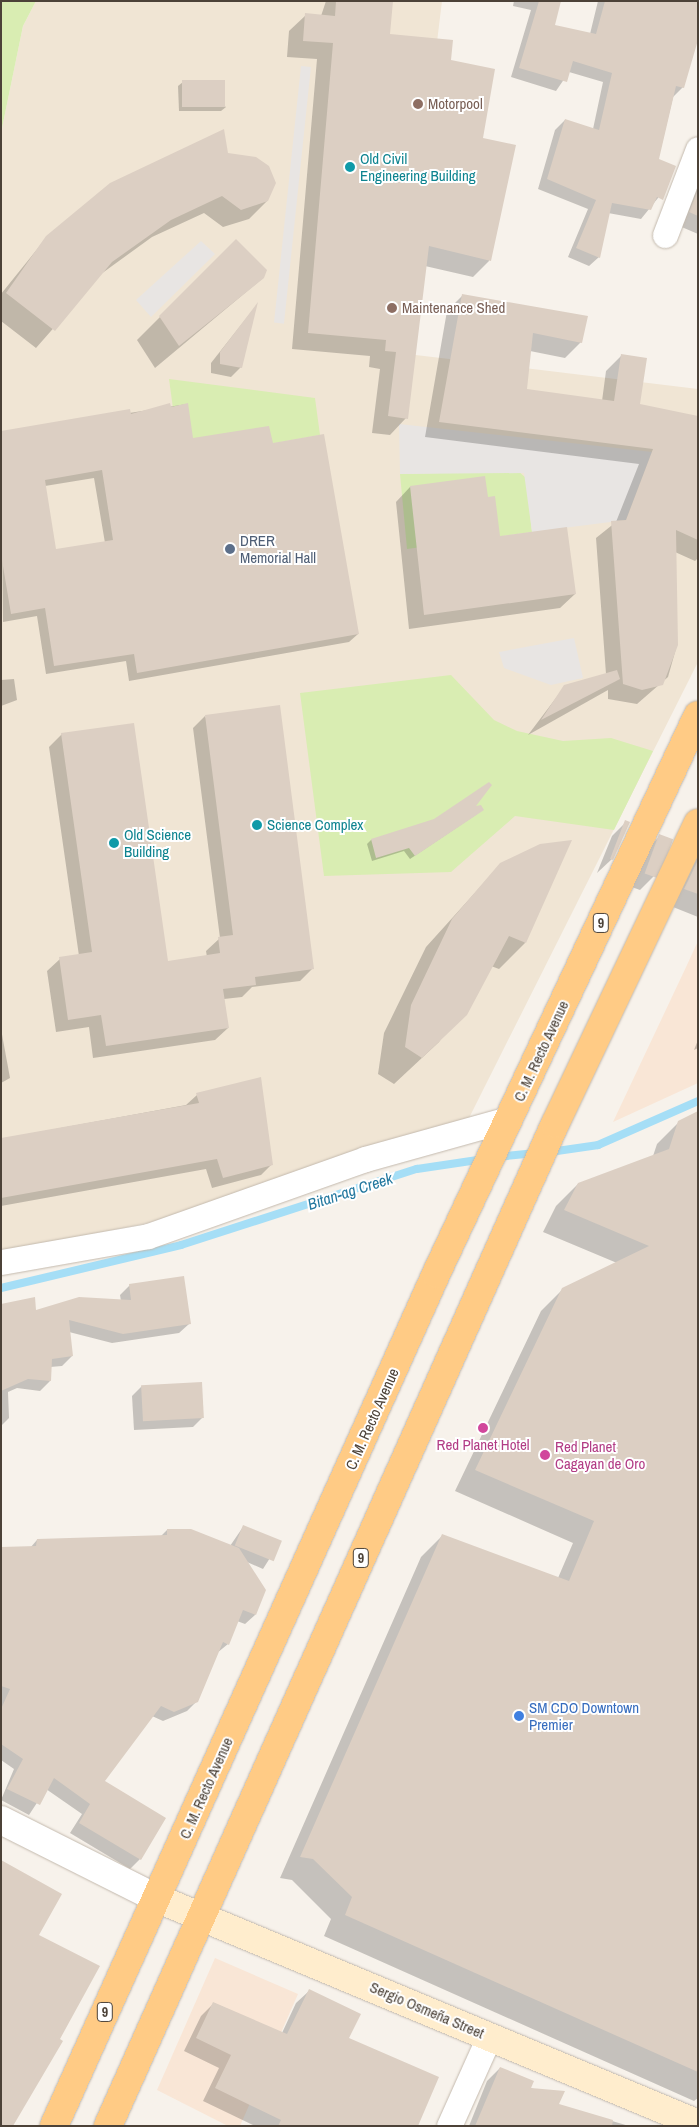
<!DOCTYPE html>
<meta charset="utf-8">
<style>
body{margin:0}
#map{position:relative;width:699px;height:2127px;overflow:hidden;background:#f7f2eb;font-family:"Archivo Narrow",sans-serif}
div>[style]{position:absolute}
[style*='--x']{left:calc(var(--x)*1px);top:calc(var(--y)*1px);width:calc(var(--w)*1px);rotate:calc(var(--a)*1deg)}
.commercial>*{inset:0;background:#f9e6d6}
.education>*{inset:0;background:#f0e5d4}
.green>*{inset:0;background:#d9edb2}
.parking>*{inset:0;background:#e8e5e3;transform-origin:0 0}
.shadow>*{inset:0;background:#0003}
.stream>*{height:8px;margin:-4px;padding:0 4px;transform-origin:4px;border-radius:4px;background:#a5def6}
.building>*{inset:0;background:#dccfc3;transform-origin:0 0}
.roads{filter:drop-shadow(0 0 1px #c3b9ad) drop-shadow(0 0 1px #c3b9ad)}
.minor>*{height:25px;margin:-12.5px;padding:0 12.5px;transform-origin:12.5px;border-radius:12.5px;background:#fff}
.tertiary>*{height:28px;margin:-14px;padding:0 14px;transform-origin:14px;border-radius:14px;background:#fff}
.secondary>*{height:28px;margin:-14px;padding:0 14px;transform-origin:14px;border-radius:14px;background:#ffedcd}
.trunk>*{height:28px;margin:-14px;padding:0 14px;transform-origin:14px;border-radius:14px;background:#ffcb85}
.dots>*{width:14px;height:14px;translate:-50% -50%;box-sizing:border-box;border:2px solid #fff;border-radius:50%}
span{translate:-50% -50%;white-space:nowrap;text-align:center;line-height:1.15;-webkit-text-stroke:4px #fff;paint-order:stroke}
.shield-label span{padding:1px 4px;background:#fff;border:1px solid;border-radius:4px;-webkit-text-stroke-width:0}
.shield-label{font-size:14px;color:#4c4238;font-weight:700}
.education-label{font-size:15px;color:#785e54}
.left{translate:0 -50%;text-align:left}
.culture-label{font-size:15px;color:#0d838f}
.service-label{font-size:15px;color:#4e5e75}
.street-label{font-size:15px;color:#4c4238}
.hotel-label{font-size:15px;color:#b23c85}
.shop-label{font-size:15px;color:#366cbe}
.water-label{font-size:16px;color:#23789f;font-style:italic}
.frame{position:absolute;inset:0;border:2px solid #4c4238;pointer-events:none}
</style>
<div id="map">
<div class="commercial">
<i style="clip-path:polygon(698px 941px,698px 1083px,613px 1122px,687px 965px)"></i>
<i style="clip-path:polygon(215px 1958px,298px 1994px,240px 2126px,228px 2126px,157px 2090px)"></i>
</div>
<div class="education">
<i style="clip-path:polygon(36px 1px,442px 1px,399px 353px,698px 389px,698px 662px,469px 1118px,148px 1223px,1px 1252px,1px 133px,23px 26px)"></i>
</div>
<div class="green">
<i style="clip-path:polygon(1px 1px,36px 1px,23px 26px,1px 133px)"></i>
<i style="clip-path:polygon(169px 379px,315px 398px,320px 435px,180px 460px)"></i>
<i style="clip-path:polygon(518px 471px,526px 478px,532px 532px,407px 549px,400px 474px)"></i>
<i style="clip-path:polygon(451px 675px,494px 720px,517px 731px,563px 741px,611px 738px,653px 751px,614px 830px,515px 816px,451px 872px,324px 876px,300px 693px)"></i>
</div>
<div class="parking">
<i style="left:301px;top:66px;width:10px;height:258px;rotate:6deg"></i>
<i style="clip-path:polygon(201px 241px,215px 254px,151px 317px,136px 300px)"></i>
<i style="clip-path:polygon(399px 424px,652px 452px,626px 520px,532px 532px,524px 473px,400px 474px)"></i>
<i style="clip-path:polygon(574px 638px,583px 678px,551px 685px,504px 668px,499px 652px)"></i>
</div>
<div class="shadow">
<i style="clip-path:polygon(326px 1px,392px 1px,389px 35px,449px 61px,482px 139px,489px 261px,473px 277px,425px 266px,406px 418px,390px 435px,372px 433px,380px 369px,369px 367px,370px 356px,292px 349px,317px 59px,287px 57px,289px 31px,306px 15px,321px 16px)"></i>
<i style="clip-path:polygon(514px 1px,559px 1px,554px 26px,590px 34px,598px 1px,698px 1px,683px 87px,673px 97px,658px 160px,666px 163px,658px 198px,641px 219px,608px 213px,599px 257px,589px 266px,568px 257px,588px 209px,538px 189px,555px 130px,565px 120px,593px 129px,603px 82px,569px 72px,556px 91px,511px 77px,531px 10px,513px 6px)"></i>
<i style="clip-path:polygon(183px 82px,226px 107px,221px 111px,179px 111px,178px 86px)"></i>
<i style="clip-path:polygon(226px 154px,267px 201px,249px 219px,223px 227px,204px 213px,152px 237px,101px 274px,36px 348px,1px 321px,1px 294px,47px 237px)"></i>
<i style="clip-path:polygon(698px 172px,698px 234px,677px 225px)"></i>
<i style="clip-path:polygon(236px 241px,263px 278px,155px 368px,137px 340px)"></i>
<i style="clip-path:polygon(463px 295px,581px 342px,565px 358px,530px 351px,526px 390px,602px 401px,606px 371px,621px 356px,639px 405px,698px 417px,698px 558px,695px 561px,675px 552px,677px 645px,668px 677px,637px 704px,608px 699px,608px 690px,528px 735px,565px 686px,606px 674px,596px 538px,616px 522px,639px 464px,425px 437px,447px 311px)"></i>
<i style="clip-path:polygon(256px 306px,241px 367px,231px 377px,211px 373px,211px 363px)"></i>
<i style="clip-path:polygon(evenodd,187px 404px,192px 440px,272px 445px,358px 634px,349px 642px,129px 681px,126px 661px,46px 674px,37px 616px,3px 622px,1px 433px,187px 404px,94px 478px,105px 543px,55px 550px,45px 486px,94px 478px)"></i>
<i style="clip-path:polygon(410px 487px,487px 498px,499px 537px,575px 594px,560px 608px,409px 629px,396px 502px)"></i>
<i style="clip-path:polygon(14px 679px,17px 700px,1px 706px,1px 680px)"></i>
<i style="clip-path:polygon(205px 716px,313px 968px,300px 981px,252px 987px,242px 997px,224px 999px,228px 1028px,215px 1040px,93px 1058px,89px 1027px,56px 1032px,47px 971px,60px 959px,79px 956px,49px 747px,62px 734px,167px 962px,207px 957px,206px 951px,220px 938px,193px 728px)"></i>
<i style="clip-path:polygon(472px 809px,477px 814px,410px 859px,404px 851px,372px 861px,367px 844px,371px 840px)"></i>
<i style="clip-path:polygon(626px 822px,612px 859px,597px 873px,612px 836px)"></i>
<i style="clip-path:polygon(660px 836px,654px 876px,640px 890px,629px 886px,646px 850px)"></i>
<i style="clip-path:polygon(698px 857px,698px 917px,668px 905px,686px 869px)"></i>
<i style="clip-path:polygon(501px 864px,525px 943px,499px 969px,491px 966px,439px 1042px,394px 1084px,378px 1074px,384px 1033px,426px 947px)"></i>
<i style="clip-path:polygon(1px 1029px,10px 1078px,1px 1083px)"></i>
<i style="clip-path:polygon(698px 1040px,698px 1048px,694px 1050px)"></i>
<i style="clip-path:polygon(197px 1095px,272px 1164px,261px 1175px,212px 1188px,206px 1169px,1px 1206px,1px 1139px,186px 1105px)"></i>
<i style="clip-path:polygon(679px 1122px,698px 1967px,698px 2098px,694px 2101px,324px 1936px,331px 1919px,292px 1880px,280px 1878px,421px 1557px,442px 1536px,558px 1578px,573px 1543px,455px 1491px,541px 1311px,563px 1289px,617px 1263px,543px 1232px,556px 1206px,578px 1184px,653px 1156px,657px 1144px)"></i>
<i style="clip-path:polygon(130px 1285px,189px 1324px,179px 1333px,112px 1343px,69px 1332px,72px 1356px,62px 1366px,50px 1367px,50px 1381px,40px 1391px,17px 1388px,8px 1392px,9px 1418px,1px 1426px,1px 1308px,35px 1311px,121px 1301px,120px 1295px)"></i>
<i style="clip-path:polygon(142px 1386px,202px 1418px,193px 1427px,134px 1430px,132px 1396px)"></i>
<i style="clip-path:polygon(243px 1527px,280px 1542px,263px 1569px,247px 1562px,255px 1615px,245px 1624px,237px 1621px,228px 1644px,217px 1653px,197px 1701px,187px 1711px,163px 1721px,152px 1716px,103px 1781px,140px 1859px,130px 1869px,70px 1833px,82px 1814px,46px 1789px,29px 1815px,1px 1800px,14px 1769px,1px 1760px,1px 1548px,30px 1548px,37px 1540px,161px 1536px,167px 1530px,230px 1546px)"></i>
<i style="clip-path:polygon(309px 1991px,347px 2039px,417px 2126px,255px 2126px,203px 2101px,219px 2068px,184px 2051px,201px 2016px,214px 2003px,282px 2033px,296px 2003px)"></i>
<i style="clip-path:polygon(500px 2068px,558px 2105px,629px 2126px,469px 2126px,487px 2081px)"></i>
</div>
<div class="stream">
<i style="--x:550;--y:1152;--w:49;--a:-8.3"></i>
<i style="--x:598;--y:1145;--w:109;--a:-23.7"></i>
<i style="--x:497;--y:1157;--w:39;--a:-6"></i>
<i style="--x:1;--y:1288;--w:185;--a:-13.4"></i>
<i style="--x:181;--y:1245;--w:248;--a:-17.9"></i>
<i style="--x:417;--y:1169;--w:68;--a:-8.5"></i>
</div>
<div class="building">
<i style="clip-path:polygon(336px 1px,393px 1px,390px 34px,453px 40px,451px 60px,495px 69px,483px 138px,516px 145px,491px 261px,429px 246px,408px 419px,388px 416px,396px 352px,385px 351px,386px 340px,308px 333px,333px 43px,303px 41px,305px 13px,335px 16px)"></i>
<i style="clip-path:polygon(539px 1px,561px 1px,555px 25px,596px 34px,605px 1px,698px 1px,698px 40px,684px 88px,676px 86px,659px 159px,676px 166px,663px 200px,657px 197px,651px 210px,612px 203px,600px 258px,576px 248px,596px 200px,547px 179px,565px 119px,599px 130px,612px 73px,573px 61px,567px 82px,519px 68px)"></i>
<i style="left:182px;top:80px;width:43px;height:27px"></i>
<i style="clip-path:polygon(224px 129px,228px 153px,256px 157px,269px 166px,276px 183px,268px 201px,241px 210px,222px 196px,171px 220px,112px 262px,55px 331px,6px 293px,46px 236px,110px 183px)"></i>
<i style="clip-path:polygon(698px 190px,698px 216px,689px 212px)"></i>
<i style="clip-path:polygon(236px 239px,267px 270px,264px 278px,179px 346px,159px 316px)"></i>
<i style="clip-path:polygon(462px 294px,588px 316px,582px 343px,533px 333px,527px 389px,614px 401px,621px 354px,647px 358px,640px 404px,698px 416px,698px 540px,676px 530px,678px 645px,663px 685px,642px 690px,623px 684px,611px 521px,626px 520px,653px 449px,439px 422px)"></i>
<i style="clip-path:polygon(258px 302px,242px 368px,220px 364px,220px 352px)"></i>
<i style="clip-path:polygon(evenodd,170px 403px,171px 407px,188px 403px,193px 438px,269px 426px,273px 443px,324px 434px,359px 634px,137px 673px,134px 654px,54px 666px,45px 608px,11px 614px,1px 554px,1px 431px,130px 409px,131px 414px,170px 403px,102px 470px,113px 540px,56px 549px,45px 480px,102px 470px)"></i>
<i style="clip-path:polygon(485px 476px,488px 497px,495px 496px,500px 536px,567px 527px,576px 594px,424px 615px,410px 486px)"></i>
<i style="clip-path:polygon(617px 670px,620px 679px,541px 720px,564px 685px)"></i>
<i style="clip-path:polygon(280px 705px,314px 969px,255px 977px,256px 985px,223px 989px,229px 1028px,106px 1046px,101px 1015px,68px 1020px,59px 957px,92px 952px,61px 733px,134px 723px,168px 961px,220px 953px,218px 937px,233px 935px,205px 715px)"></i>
<i style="clip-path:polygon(489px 782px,492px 785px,476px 806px,481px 805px,484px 810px,415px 856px,409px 848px,376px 858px,371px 839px,434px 819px)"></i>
<i style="clip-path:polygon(625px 820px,630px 822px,613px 860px,610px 859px)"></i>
<i style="left:659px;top:834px;width:15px;height:42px;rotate:20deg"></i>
<i style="clip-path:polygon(572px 840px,526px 943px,509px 936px,467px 1015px,422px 1058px,405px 1047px,411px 1005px,452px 919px,500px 863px,540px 844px)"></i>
<i style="clip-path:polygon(698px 860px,698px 894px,684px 889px)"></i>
<i style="clip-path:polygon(261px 1077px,273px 1165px,223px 1178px,217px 1159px,1px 1198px,1px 1138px,199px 1103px,196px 1093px)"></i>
<i style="clip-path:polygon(698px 1111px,698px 2072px,345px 1915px,352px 1897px,313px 1859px,300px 1857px,442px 1534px,569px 1581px,594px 1521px,475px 1470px,562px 1288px,649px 1246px,564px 1210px,578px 1183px,669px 1149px,678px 1121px)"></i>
<i style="clip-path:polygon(184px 1276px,191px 1324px,123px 1334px,69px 1320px,73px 1356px,52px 1359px,51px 1381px,28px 1379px,1px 1391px,1px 1304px,35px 1297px,36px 1310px,79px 1297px,131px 1300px,129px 1284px)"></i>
<i style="left:202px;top:1382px;width:36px;height:61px;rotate:87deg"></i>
<i style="left:243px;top:1525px;width:42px;height:22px;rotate:22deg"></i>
<i style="clip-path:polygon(167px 1529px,191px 1529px,239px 1548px,266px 1590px,256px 1615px,243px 1610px,229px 1645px,223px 1642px,198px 1702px,174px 1712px,161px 1706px,105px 1781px,166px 1818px,141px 1860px,79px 1823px,90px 1804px,54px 1778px,40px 1805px,7px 1789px,23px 1759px,1px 1744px,1px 1709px,10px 1689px,1px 1686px,1px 1547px,36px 1546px,37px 1539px,167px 1535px)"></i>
<i style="clip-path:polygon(1px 1860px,62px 1894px,39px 1935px,100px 1966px,60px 2039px,63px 2041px,13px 2126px,1px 2126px)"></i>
<i style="clip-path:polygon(309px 1989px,361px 2014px,349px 2038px,439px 2077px,418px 2126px,278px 2126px,281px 2120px,215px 2088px,231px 2055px,196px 2038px,213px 2002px,287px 2034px)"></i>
<i style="clip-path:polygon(500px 2067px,534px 2081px,531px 2088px,565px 2091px,559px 2104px,613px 2120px,612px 2126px,475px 2126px)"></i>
</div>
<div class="roads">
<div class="minor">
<i style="--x:665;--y:235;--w:92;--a:-69"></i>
<i style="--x:1;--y:1262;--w:149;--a:-10"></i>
<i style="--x:148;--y:1236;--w:230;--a:-19.5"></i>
<i style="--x:365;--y:1159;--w:148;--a:-15.6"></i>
<i style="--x:449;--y:2126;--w:98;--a:-65.8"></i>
</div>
<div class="tertiary">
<i style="--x:1;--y:1820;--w:174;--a:26.7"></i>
</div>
<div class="secondary">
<i style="--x:156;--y:1898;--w:587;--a:22.63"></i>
</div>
<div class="trunk">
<i style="--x:54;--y:2126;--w:934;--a:-65.85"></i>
<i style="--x:436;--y:1274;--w:617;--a:-64.89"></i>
<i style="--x:108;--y:2126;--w:1097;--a:-65.96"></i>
<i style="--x:555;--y:1124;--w:333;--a:-64.6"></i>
</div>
</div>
<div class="dots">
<i style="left:418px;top:104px;background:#8d6e63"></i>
<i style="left:350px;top:167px;background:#0f9aa8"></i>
<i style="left:392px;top:308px;background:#8d6e63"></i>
<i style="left:230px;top:549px;background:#5c6f8a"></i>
<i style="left:257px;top:825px;background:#0f9aa8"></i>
<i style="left:114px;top:843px;background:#0f9aa8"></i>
<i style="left:483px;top:1428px;background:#d1479c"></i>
<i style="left:545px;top:1455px;background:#d1479c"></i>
<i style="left:519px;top:1716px;background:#3f7fe0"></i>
</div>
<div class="shield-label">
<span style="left:601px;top:923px">9</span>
<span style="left:361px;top:1558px">9</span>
<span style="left:105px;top:2012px">9</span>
</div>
<div class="education-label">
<span class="left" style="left:428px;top:104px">Motorpool</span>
<span class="left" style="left:402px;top:308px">Maintenance Shed</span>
</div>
<div class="culture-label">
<span class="left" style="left:360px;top:167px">Old Civil<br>Engineering Building</span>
<span class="left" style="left:267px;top:825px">Science Complex</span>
<span class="left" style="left:124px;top:843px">Old Science<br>Building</span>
</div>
<div class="service-label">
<span class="left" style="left:240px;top:549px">DRER<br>Memorial Hall</span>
</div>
<div class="street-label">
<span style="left:541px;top:1051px;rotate:-65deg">C. M. Recto Avenue</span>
<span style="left:372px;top:1419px;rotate:-66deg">C. M. Recto Avenue</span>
<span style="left:206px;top:1788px;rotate:-66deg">C. M. Recto Avenue</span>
<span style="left:427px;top:2010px;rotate:23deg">Sergio Osmeña Street</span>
</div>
<div class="hotel-label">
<span style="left:483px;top:1445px">Red Planet Hotel</span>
<span class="left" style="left:555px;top:1455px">Red Planet<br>Cagayan de Oro</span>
</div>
<div class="shop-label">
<span class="left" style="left:529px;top:1716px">SM CDO Downtown<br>Premier</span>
</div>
<div class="water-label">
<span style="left:350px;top:1191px;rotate:-18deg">Bitan-ag Creek</span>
</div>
<div class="frame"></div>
</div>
